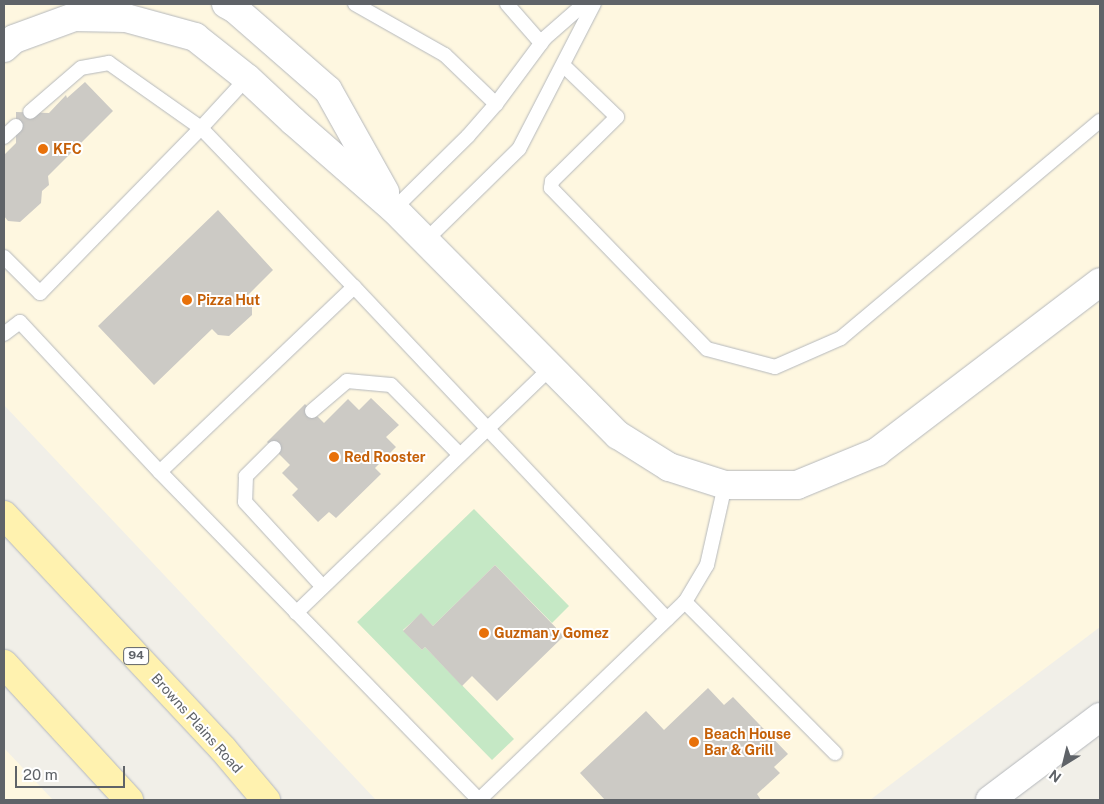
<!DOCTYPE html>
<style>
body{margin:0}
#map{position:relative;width:1104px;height:804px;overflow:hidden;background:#f1efe8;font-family:"Public Sans",sans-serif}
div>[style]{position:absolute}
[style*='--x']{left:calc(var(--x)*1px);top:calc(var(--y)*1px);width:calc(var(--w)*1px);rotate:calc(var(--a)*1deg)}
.commercial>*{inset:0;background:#fef7e0}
.green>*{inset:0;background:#c5e8c5}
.building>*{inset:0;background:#cccac5}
.roads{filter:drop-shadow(0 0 1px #b5b8bc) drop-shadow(0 0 1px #b5b8bc)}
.service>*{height:14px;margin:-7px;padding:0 7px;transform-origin:7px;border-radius:7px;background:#fff}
.tertiary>*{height:28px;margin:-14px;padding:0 14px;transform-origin:14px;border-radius:14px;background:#fff}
.secondary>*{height:28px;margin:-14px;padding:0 14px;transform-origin:14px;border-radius:14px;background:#fff}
.primary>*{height:28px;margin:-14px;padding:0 14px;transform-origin:14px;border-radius:14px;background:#fff2af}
.dots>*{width:14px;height:14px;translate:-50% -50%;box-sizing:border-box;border:2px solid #fff;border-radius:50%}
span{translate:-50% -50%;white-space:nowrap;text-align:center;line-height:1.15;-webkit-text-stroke:4px #fff;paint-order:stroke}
.shield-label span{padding:1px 4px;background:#fff;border:1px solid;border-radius:4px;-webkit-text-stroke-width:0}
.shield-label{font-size:12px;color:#5f6368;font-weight:700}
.food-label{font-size:14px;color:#c56008;font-weight:700}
.left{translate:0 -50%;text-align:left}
.street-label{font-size:14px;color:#5f6368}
.frame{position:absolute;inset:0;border:5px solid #5f6368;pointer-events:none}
.north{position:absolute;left:1039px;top:739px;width:50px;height:50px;-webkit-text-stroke:4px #fff;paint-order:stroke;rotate:216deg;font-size:14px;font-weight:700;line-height:20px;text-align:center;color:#5f6368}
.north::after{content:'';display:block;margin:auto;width:18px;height:22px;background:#5f6368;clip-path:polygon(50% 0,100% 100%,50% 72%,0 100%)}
.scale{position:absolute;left:15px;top:766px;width:110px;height:22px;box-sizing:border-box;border:2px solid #5f6368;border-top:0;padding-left:6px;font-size:15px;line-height:18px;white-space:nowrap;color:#5f6368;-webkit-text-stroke:4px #fff;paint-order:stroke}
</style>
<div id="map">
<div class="commercial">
<i style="clip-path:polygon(4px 4px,1100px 4px,1100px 627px,870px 800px,376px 800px,4px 405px)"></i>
<i style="clip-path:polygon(4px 748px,53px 800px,54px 800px,4px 800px)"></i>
</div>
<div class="green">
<i style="clip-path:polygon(474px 509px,569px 606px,552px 623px,495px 565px,433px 626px,421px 614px,403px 630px,422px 650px,425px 647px,514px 739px,492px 760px,357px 622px)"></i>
</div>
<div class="building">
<i style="clip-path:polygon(85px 82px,113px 111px,48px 176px,49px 185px,42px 191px,41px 203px,20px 222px,8px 221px,4px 216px,4px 155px,16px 143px,16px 112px,49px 113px,66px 95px,67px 98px)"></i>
<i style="clip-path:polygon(218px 210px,273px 270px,246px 297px,252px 302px,252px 315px,229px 336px,218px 335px,212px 329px,154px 385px,98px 326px)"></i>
<i style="clip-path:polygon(371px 398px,399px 425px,386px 437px,396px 447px,375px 468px,381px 474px,336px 518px,329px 512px,318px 522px,292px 495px,298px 489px,282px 473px,290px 465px,267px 442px,305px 404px,324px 423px,348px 399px,359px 410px)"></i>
<i style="clip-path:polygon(495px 565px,564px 636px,497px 701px,472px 676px,462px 686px,425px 647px,422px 650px,403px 631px,421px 613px,433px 626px)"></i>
<i style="clip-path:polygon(708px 688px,724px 705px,733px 697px,788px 754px,774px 767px,780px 773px,757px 794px,761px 800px,605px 800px,580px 773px,646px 711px,664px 730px)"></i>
</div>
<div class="roads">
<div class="service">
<i style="--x:355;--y:4;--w:103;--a:29.5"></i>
<i style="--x:445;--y:55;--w:71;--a:43.9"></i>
<i style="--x:507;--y:4;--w:52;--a:48.9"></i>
<i style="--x:563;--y:65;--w:75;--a:43.9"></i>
<i style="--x:617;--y:117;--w:91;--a:135.4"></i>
<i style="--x:552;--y:181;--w:7;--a:98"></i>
<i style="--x:551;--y:188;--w:224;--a:45.9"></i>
<i style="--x:707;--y:349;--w:70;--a:14.8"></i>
<i style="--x:775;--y:367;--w:72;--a:-23.7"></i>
<i style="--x:841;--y:338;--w:338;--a:-40"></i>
<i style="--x:247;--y:78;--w:68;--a:132.6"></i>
<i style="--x:201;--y:128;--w:221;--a:46.1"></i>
<i style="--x:4;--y:137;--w:16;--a:-43"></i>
<i style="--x:394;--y:209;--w:104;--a:-44.6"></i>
<i style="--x:468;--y:136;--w:43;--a:-48.8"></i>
<i style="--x:496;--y:104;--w:82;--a:-53.4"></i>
<i style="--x:545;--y:38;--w:52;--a:-41.1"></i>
<i style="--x:426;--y:240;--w:130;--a:-44.4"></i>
<i style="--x:519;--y:149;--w:163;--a:-62.7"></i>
<i style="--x:4;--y:257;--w:51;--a:45"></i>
<i style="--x:40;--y:293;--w:231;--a:-45.7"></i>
<i style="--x:201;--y:128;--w:113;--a:-144.8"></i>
<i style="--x:109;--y:63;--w:28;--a:170"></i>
<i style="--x:81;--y:68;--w:67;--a:139.2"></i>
<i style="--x:4;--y:334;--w:20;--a:-37"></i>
<i style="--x:20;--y:322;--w:205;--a:47"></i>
<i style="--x:312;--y:411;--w:46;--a:-40.6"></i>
<i style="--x:347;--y:381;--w:44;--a:5.2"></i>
<i style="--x:391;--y:385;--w:98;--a:45.4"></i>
<i style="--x:274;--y:448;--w:40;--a:135"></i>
<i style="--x:246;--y:476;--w:26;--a:92"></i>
<i style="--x:245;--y:502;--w:115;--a:47.5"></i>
<i style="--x:685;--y:602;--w:213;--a:45.2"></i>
<i style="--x:296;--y:613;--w:354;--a:-43.9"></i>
<i style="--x:667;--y:619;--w:456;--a:-133.3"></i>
<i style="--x:354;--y:287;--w:268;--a:136.4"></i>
<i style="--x:160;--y:472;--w:458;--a:45.8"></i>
<i style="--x:479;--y:800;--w:286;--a:-43.9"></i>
<i style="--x:685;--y:602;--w:43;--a:-59.3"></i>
<i style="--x:707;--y:565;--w:82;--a:-77.3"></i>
</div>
<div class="tertiary">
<i style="--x:226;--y:4;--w:10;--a:29"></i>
<i style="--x:235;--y:9;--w:123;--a:41.1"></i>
<i style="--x:328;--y:90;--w:117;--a:60.8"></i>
<i style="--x:4;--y:48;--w:13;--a:-42"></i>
<i style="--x:14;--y:39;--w:64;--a:-20.1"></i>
<i style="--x:74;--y:17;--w:52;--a:1.1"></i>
<i style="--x:126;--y:18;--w:72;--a:15.4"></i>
<i style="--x:195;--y:37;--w:66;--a:38.3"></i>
<i style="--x:247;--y:78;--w:63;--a:43.1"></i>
<i style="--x:293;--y:121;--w:134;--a:41.1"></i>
<i style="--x:394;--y:209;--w:318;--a:45.3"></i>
<i style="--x:618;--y:435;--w:60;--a:32.1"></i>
<i style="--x:669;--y:467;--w:59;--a:17.8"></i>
<i style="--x:725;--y:485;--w:72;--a:0"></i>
<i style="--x:797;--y:485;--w:87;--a:-22.4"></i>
<i style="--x:877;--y:452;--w:280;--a:-37.3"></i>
</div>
<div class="secondary">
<i style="--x:990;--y:800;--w:138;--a:-37"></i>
</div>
<div class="primary">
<i style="--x:4;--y:515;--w:320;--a:46.9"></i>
<i style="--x:223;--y:749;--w:67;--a:49.9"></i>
<i style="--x:4;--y:664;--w:185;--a:47.4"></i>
</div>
</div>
<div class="dots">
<i style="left:43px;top:149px;background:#e8710a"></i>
<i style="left:187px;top:300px;background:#e8710a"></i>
<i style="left:334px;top:457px;background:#e8710a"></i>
<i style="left:484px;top:633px;background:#e8710a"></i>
<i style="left:694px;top:742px;background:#e8710a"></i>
</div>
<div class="shield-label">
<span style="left:136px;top:656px">94</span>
</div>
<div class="food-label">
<span class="left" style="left:53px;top:149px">KFC</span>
<span class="left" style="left:197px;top:300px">Pizza Hut</span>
<span class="left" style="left:344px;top:457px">Red Rooster</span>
<span class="left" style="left:494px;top:633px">Guzman y Gomez</span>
<span class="left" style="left:704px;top:742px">Beach House<br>Bar &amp; Grill</span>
</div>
<div class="street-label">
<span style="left:197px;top:723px;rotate:48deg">Browns Plains Road</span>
</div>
<div class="frame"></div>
<div class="north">N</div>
<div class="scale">20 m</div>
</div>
